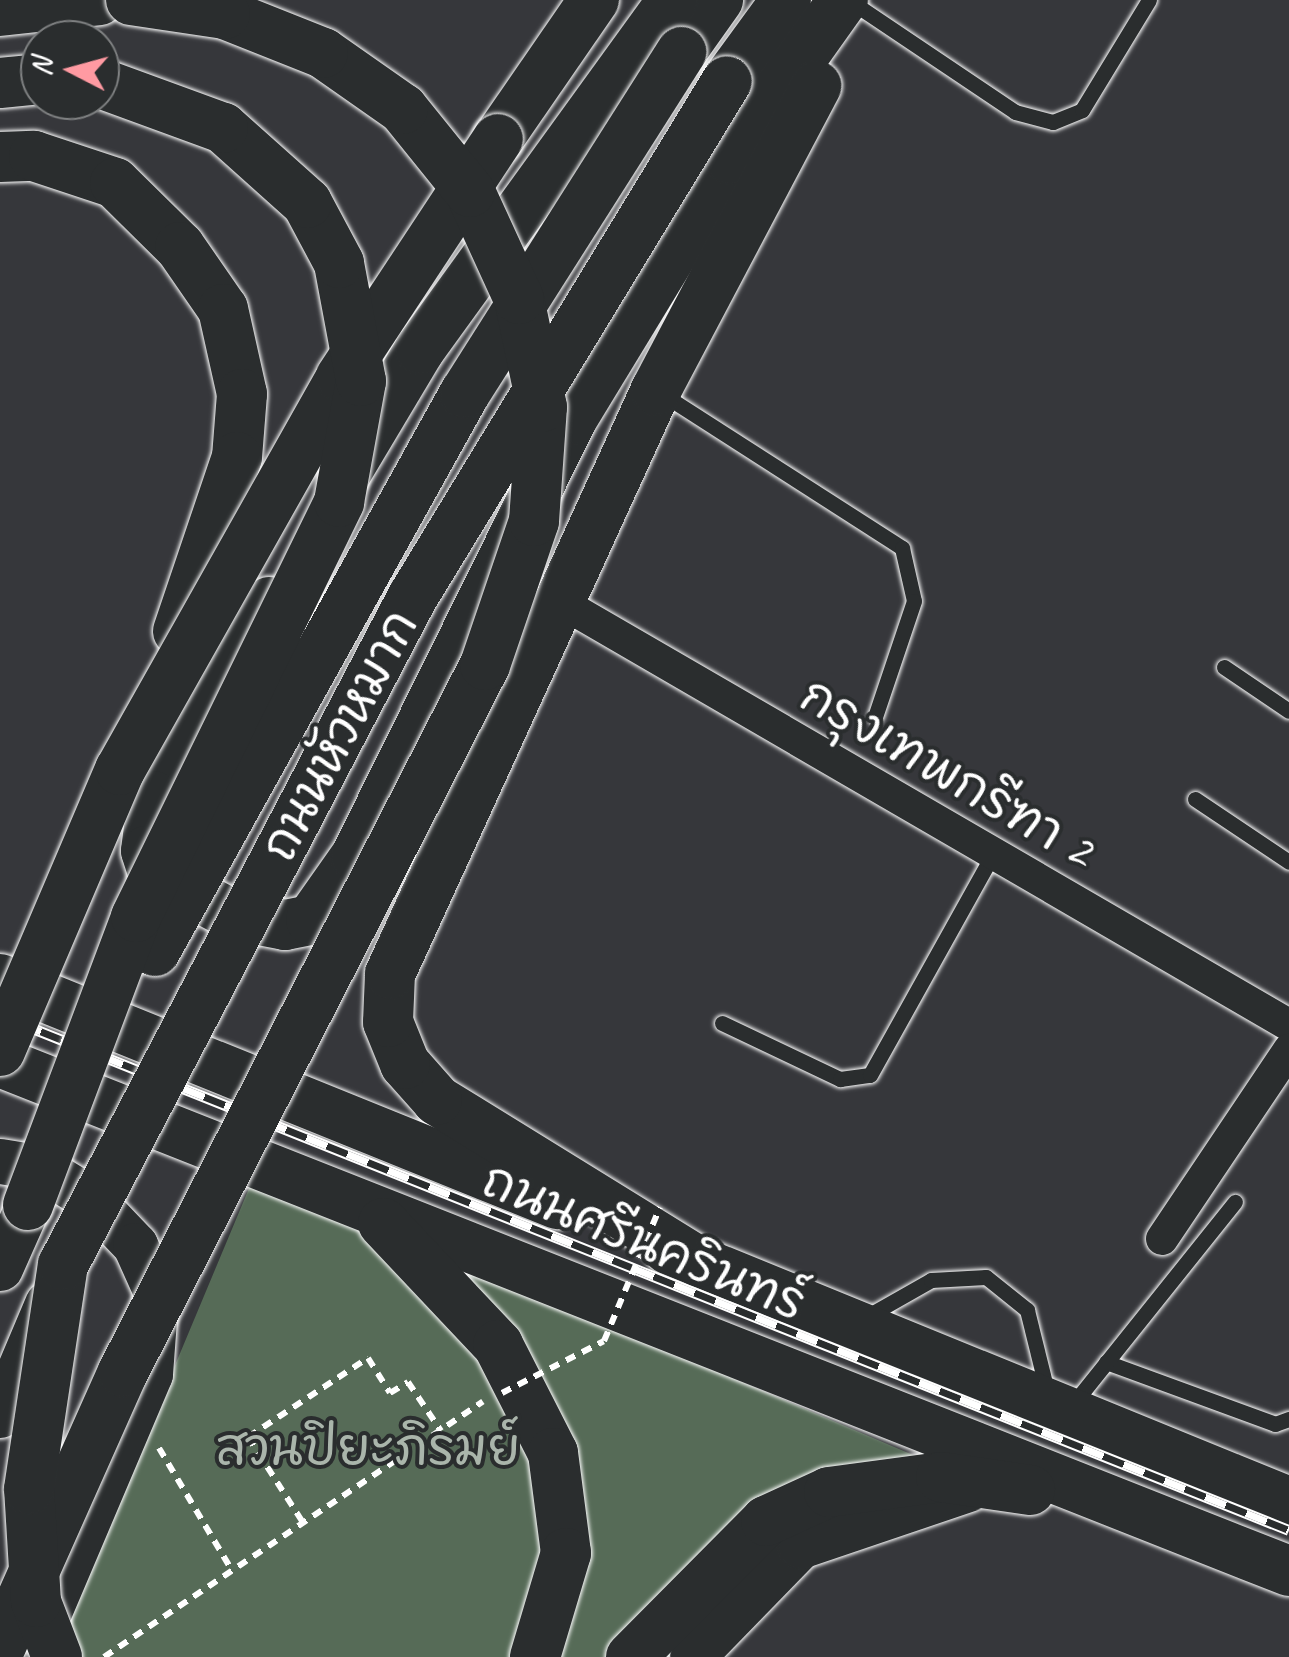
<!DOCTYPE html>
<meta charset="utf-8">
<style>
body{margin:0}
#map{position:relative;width:1289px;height:1657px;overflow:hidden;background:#36373b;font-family:Caveat,"Playpen Sans Thai",sans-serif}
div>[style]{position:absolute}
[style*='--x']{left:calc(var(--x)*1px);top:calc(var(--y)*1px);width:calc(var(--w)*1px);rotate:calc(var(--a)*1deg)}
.green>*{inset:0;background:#566b57}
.path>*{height:6px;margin-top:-3px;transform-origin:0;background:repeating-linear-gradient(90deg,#fff 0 10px,transparent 0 18px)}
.roads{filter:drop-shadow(0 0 2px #fff) drop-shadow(0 0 2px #fff)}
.service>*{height:15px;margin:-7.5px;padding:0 7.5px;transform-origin:7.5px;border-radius:7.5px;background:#2a2d2e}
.minor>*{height:32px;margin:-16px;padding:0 16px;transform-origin:16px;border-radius:16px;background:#2a2d2e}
.secondary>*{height:45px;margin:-22.5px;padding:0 22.5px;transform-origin:22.5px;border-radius:22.5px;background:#2a2d2e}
.primary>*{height:50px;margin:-25px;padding:0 25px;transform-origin:25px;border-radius:25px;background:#2a2d2e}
.rail>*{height:11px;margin-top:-5.5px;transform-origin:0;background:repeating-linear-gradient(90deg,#2a2d2e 0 22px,#fff 0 44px);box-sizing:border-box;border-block:2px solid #fff}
.path-bridge>*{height:6px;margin-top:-3px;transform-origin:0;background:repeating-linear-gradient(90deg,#fff 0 10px,transparent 0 18px)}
.bridges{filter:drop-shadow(0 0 2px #fff) drop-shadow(0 0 2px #fff)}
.primary-bridge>*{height:50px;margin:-25px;padding:0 25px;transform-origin:25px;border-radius:25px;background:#2a2d2e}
span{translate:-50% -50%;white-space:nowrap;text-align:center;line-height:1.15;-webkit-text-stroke:8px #2a2d2e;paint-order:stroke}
.street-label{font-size:50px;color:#fff}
.park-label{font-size:50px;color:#aab5ab}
.north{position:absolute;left:20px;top:20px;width:100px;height:100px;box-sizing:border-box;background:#2a2d2e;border:2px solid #7f8182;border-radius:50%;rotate:276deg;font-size:28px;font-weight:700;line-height:40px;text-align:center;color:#fff}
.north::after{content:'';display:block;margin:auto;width:35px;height:45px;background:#ff9aa2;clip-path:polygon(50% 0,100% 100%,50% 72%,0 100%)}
</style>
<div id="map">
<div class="green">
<i style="clip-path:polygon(255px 1174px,920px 1458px,720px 1594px,666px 1657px,53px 1657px)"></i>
</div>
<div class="path">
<i style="--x:159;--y:1448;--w:139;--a:59.2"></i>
<i style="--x:302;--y:1521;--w:100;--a:-122.7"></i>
<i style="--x:248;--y:1437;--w:144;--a:-33.4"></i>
<i style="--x:368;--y:1358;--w:41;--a:57.8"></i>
<i style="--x:390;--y:1393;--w:21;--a:-31"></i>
<i style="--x:408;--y:1382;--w:59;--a:56"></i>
<i style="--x:104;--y:1657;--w:457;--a:-34"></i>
</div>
<div class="roads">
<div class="service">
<i style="--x:862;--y:9;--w:184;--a:33.9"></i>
<i style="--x:1015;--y:112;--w:39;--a:15"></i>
<i style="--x:1053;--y:122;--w:31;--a:-22"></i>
<i style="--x:1082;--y:110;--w:129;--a:-58.7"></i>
<i style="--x:664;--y:395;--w:283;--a:32.7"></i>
<i style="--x:902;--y:548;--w:54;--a:77.2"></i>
<i style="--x:914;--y:601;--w:122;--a:108.6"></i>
<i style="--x:1224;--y:667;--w:78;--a:34.1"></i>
<i style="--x:1195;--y:799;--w:113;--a:33.8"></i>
<i style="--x:722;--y:1023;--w:131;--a:25.4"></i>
<i style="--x:840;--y:1079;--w:30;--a:-8"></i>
<i style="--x:870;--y:1075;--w:248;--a:-60.9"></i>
<i style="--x:866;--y:1317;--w:75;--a:-29.6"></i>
<i style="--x:931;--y:1280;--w:55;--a:-3.1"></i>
<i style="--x:986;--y:1277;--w:53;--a:38.8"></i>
<i style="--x:1027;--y:1310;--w:88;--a:76.1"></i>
<i style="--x:1106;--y:1362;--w:180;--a:20.1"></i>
<i style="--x:1275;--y:1424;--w:15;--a:-20"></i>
<i style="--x:1073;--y:1404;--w:259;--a:-51.3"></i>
</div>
<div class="minor">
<i style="--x:557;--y:600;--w:846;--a:30.14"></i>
<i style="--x:1162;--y:1239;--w:228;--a:-56.1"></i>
</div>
<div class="secondary">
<i style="--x:0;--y:1161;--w:39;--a:9"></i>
<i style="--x:39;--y:1167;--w:61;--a:31.6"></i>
<i style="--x:91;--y:1199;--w:64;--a:46.3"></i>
<i style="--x:135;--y:1245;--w:51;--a:65.9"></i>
<i style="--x:156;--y:1292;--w:82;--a:94.2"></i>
<i style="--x:150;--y:1374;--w:307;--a:113"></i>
<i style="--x:0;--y:1268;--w:69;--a:-66"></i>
<i style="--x:0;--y:1415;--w:121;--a:-67.1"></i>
<i style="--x:692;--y:1657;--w:155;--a:-45.8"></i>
<i style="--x:800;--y:1546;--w:177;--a:-18.7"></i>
</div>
<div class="primary">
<i style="--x:0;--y:11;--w:100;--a:-6.3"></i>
<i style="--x:681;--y:52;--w:64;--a:-54.6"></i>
<i style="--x:727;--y:81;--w:100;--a:-53.9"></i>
<i style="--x:0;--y:83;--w:40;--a:-5.7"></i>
<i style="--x:498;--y:139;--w:169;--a:-55.4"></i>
<i style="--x:0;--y:157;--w:34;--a:-2"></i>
<i style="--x:34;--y:156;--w:85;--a:18.4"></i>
<i style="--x:115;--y:183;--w:91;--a:44.6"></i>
<i style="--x:180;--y:247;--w:75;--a:55.3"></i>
<i style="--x:223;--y:309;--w:87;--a:77.4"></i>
<i style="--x:242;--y:394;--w:63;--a:94.5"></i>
<i style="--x:237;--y:457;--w:184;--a:108.7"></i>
<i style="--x:346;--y:473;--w:144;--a:-59.2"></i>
<i style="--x:420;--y:349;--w:431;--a:-54.1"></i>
<i style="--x:269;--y:602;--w:226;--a:120.9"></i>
<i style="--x:153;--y:796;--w:55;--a:97.3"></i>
<i style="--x:146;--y:851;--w:23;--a:72"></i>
<i style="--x:153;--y:873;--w:90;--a:27.7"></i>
<i style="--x:233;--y:915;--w:53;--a:10.9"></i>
<i style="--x:285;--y:925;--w:26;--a:-11"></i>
<i style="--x:311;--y:920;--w:78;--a:-54.9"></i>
<i style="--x:356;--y:856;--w:487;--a:-63.7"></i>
<i style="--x:572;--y:419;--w:304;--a:-58.7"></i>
<i style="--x:730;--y:159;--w:195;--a:-54.6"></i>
<i style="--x:0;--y:979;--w:601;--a:22"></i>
<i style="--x:0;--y:1062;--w:1386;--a:21.55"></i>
<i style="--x:383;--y:1223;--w:168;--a:46.7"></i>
<i style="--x:498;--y:1345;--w:121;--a:63"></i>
<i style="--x:553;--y:1453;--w:101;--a:82.6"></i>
<i style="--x:566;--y:1553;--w:109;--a:106.6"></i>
<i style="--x:668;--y:1249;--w:671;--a:22.17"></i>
<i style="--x:699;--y:1262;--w:308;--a:-148.3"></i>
<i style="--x:437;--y:1100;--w:48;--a:-131.6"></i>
<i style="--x:405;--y:1064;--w:45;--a:-112"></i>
<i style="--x:388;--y:1022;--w:48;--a:-87.6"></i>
<i style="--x:390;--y:974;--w:642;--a:-65.51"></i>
<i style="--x:656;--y:390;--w:344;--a:-62.2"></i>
<i style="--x:631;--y:1657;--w:192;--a:-45.2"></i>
<i style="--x:766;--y:1521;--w:69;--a:-24.7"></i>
<i style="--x:829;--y:1492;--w:113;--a:-7.6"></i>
<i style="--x:941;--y:1477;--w:90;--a:8.3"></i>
</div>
</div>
<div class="rail">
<i style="--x:0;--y:1015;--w:1388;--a:21.78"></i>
</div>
<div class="path-bridge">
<i style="--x:502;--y:1393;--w:114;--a:-27"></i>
<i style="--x:604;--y:1341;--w:145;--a:-67.3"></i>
</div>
<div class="bridges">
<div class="primary-bridge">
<i style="--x:155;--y:951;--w:638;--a:-60.95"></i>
<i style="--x:465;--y:393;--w:404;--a:-57.6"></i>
<i style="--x:0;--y:1051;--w:306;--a:-66.9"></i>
<i style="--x:120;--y:770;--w:451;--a:-60.6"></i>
<i style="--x:341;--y:377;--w:285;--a:-56.6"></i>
<i style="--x:28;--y:1205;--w:308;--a:-69.4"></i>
<i style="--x:136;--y:917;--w:462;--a:-63.9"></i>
<i style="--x:339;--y:502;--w:123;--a:-79.7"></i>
<i style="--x:361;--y:381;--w:120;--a:-100.6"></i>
<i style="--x:339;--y:263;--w:68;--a:-118.1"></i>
<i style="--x:307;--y:203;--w:113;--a:-138.2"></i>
<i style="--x:223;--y:128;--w:131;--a:-159.9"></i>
<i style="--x:0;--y:1648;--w:302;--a:-66"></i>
<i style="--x:123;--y:1372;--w:794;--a:-62.89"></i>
<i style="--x:485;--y:665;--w:152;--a:-71.2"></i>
<i style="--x:534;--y:521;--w:114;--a:-86"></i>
<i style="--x:542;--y:407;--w:110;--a:-102"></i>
<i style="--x:519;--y:299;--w:118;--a:-114.6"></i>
<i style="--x:470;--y:192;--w:107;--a:-128.9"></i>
<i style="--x:403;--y:109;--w:98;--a:-145"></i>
<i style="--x:323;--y:53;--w:105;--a:-158.3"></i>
<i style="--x:225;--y:14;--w:95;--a:-171.5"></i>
<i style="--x:57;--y:1657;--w:59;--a:-110.9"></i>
<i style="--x:36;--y:1602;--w:113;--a:-93.5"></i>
<i style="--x:29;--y:1489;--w:227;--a:-81.4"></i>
<i style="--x:63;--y:1265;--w:753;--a:-62.38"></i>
<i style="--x:412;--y:598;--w:605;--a:-58.65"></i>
</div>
</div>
<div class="street-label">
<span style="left:339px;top:735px;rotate:-62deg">ถนนหัวหมาก</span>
<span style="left:947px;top:772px;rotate:30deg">กรุงเทพกรีฑา 2</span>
<span style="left:644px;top:1241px;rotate:22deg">ถนนศรีนครินทร์</span>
</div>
<div class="park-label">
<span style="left:368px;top:1448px">สวนปิยะภิรมย์</span>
</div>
<div class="north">N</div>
</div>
